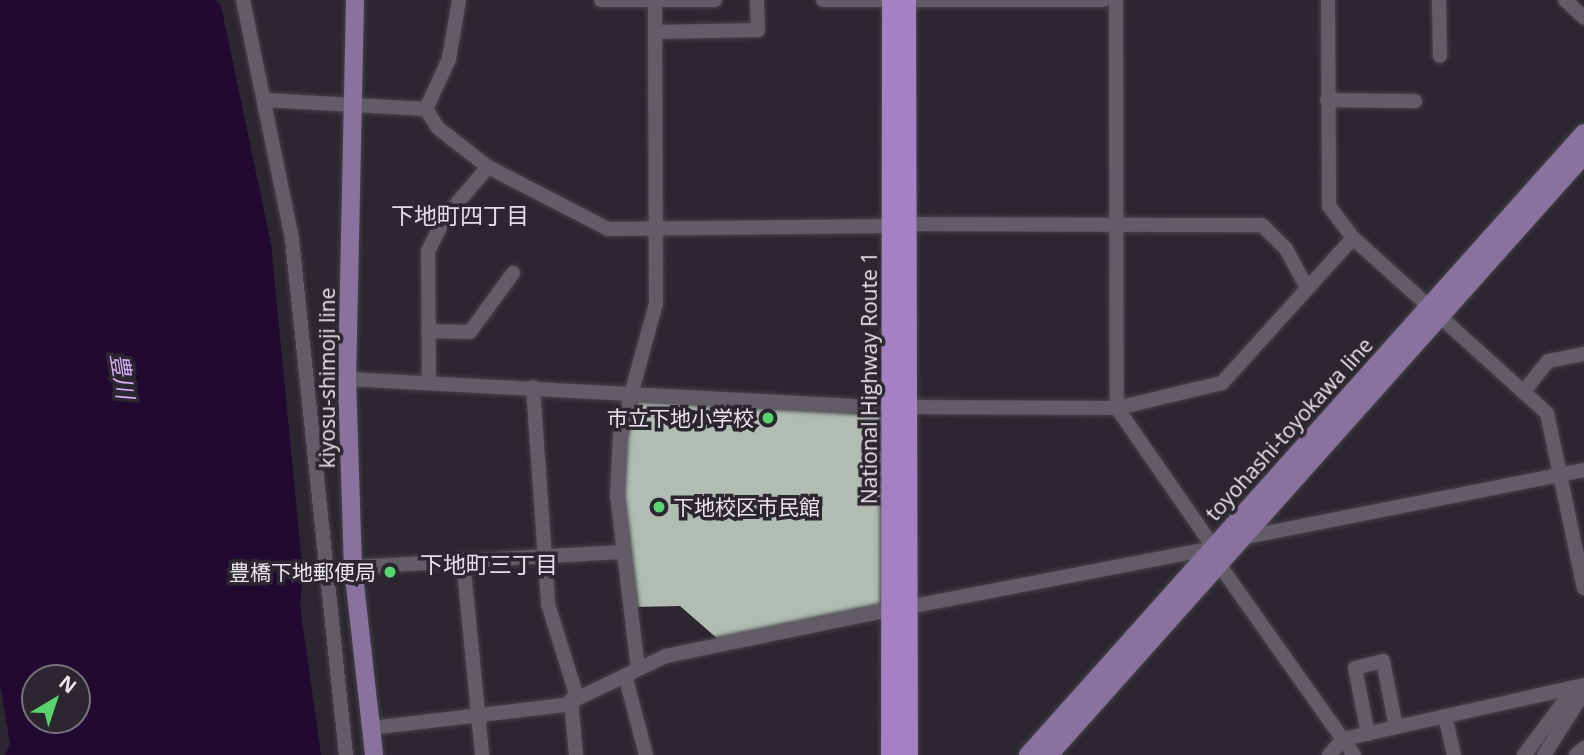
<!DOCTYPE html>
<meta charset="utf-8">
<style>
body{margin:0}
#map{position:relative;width:1584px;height:755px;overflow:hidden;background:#2b262f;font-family:"Open Sans","Noto Sans JP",sans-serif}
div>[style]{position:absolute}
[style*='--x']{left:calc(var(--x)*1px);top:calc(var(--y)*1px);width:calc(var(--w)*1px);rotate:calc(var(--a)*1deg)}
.water>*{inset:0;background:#210932}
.building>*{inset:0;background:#b1bcb2}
.roads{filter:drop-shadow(0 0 2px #46434a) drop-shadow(0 0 2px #46434a)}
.minor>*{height:14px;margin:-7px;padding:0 7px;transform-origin:7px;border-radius:7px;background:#615c66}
.major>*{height:18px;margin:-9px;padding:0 9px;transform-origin:9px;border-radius:9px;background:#8a729e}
.highway>*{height:19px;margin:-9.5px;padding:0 9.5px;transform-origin:9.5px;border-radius:9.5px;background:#a581c4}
.dots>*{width:19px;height:19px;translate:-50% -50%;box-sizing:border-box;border:4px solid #2b262f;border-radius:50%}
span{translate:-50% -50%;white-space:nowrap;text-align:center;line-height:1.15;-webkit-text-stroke:7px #2b262f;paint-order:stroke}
.street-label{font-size:21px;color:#e9e6ec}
.poi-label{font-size:21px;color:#e9e6ec}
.right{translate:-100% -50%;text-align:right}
.left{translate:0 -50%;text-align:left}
.neighbourhood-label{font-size:23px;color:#e3dde9}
.water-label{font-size:23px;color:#d4aef6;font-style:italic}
.north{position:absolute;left:21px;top:664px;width:70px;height:70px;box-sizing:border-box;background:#2b262f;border:2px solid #77737b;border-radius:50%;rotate:39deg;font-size:19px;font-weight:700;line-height:28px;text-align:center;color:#e9e6ec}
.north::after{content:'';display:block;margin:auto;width:24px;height:32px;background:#59d56f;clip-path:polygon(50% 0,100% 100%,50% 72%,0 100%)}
</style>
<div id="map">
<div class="water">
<i style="clip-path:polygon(evenodd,0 0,216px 0,221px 6px,271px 244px,303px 575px,300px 605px,321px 755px,5px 755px,10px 743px,0 684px,0 0,35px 678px,77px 678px,77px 720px,35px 720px,35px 678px)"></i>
</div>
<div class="building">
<i style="clip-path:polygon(635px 397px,888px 412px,888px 606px,719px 640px,680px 606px,634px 607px,623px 535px,625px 435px)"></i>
</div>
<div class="roads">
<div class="minor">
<i style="--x:243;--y:0;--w:244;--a:78.4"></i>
<i style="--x:292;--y:239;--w:519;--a:84.03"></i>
<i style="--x:601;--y:0;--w:114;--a:0"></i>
<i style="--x:823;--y:0;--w:280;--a:0"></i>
<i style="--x:1116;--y:0;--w:408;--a:89.9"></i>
<i style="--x:1117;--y:408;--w:108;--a:-13.4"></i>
<i style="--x:1222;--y:383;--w:195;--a:-47.9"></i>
<i style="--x:1328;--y:0;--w:206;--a:89.7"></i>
<i style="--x:1329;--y:206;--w:40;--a:53"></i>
<i style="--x:1353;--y:238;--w:261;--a:42.1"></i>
<i style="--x:1547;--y:413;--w:179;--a:78.1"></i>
<i style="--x:1439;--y:0;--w:56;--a:89"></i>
<i style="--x:1565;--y:0;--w:26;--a:43"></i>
<i style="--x:655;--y:32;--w:103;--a:-1.1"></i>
<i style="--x:758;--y:30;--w:30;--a:-92"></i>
<i style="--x:265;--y:100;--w:161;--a:3.2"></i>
<i style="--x:426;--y:109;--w:22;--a:58"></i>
<i style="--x:438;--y:128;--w:63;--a:38"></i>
<i style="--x:488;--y:167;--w:135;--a:27.3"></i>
<i style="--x:608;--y:229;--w:283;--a:-0.6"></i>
<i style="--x:1327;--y:100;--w:88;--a:0.7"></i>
<i style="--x:426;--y:109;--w:55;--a:-65.3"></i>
<i style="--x:449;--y:59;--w:60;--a:-80.4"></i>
<i style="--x:906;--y:224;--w:356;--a:0.2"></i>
<i style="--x:1262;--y:225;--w:34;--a:45"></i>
<i style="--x:1286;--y:249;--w:44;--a:61.7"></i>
<i style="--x:428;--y:331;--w:42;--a:1.4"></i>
<i style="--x:470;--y:332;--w:73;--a:-53.9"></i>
<i style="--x:347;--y:379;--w:546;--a:3.05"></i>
<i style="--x:429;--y:382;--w:131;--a:-90.4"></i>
<i style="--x:428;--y:251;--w:39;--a:-63"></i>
<i style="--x:446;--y:216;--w:65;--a:-49.4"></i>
<i style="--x:533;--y:387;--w:218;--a:86"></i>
<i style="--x:548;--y:604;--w:97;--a:72.7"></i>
<i style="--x:1524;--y:391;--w:38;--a:-51"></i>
<i style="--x:1548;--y:361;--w:37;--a:-11"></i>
<i style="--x:906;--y:407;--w:211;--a:0.3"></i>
<i style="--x:1117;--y:408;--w:170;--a:55.3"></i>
<i style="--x:1214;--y:548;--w:313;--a:169.1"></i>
<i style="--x:1241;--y:538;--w:350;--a:-11.2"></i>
<i style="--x:463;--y:560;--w:196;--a:84.4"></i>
<i style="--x:1218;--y:563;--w:235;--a:54.7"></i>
<i style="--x:353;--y:567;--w:266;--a:-3.2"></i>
<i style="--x:638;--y:669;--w:174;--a:-96.9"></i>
<i style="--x:617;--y:496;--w:61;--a:-87.2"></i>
<i style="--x:620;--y:435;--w:137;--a:-74.7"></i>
<i style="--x:656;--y:303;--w:301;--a:-90.2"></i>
<i style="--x:625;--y:675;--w:83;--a:75.3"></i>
<i style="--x:571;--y:700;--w:55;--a:84.8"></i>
<i style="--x:1445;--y:716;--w:40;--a:77"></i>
<i style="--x:371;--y:728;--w:194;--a:-6.8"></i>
<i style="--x:564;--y:705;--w:113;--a:-25.7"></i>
<i style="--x:666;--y:656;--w:232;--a:-11.7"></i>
<i style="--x:1368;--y:734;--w:67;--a:-101.1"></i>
<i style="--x:1355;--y:668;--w:29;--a:-14"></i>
<i style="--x:1383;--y:661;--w:67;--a:78.9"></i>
<i style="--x:1329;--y:755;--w:21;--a:-49"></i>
<i style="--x:1343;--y:739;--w:247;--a:-12.6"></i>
<i style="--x:1524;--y:755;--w:85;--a:-53.1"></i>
<i style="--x:1544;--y:755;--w:75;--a:-57.6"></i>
<i style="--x:1576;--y:755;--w:11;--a:-41"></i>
</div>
<div class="major">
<i style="--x:355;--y:0;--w:378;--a:91.2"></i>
<i style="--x:347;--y:378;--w:189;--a:88.2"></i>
<i style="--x:353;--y:567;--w:189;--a:83.6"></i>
<i style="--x:1028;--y:755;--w:834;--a:-48.21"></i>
<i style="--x:1049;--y:755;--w:804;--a:-48.28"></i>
</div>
<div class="highway">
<i style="--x:906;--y:0;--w:755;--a:89.85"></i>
<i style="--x:890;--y:755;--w:755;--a:-89.92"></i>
</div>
</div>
<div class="dots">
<i style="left:768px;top:418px;background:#59d56f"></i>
<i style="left:659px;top:507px;background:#59d56f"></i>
<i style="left:390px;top:572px;background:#59d56f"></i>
</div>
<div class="street-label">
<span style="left:327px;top:378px;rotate:-90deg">kiyosu-shimoji line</span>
<span style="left:869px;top:378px;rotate:-90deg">National Highway Route 1</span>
<span style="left:1289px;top:429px;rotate:-48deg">toyohashi-toyokawa line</span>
</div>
<div class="poi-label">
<span class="right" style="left:754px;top:418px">市立下地小学校</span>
<span class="left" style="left:673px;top:507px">下地校区市民館</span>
<span class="right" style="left:376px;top:572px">豊橋下地郵便局</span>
</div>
<div class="neighbourhood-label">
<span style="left:460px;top:215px">下地町四丁目</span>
<span style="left:489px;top:564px">下地町三丁目</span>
</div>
<div class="water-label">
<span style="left:123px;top:376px;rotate:81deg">豊川</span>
</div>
<div class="north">N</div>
</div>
